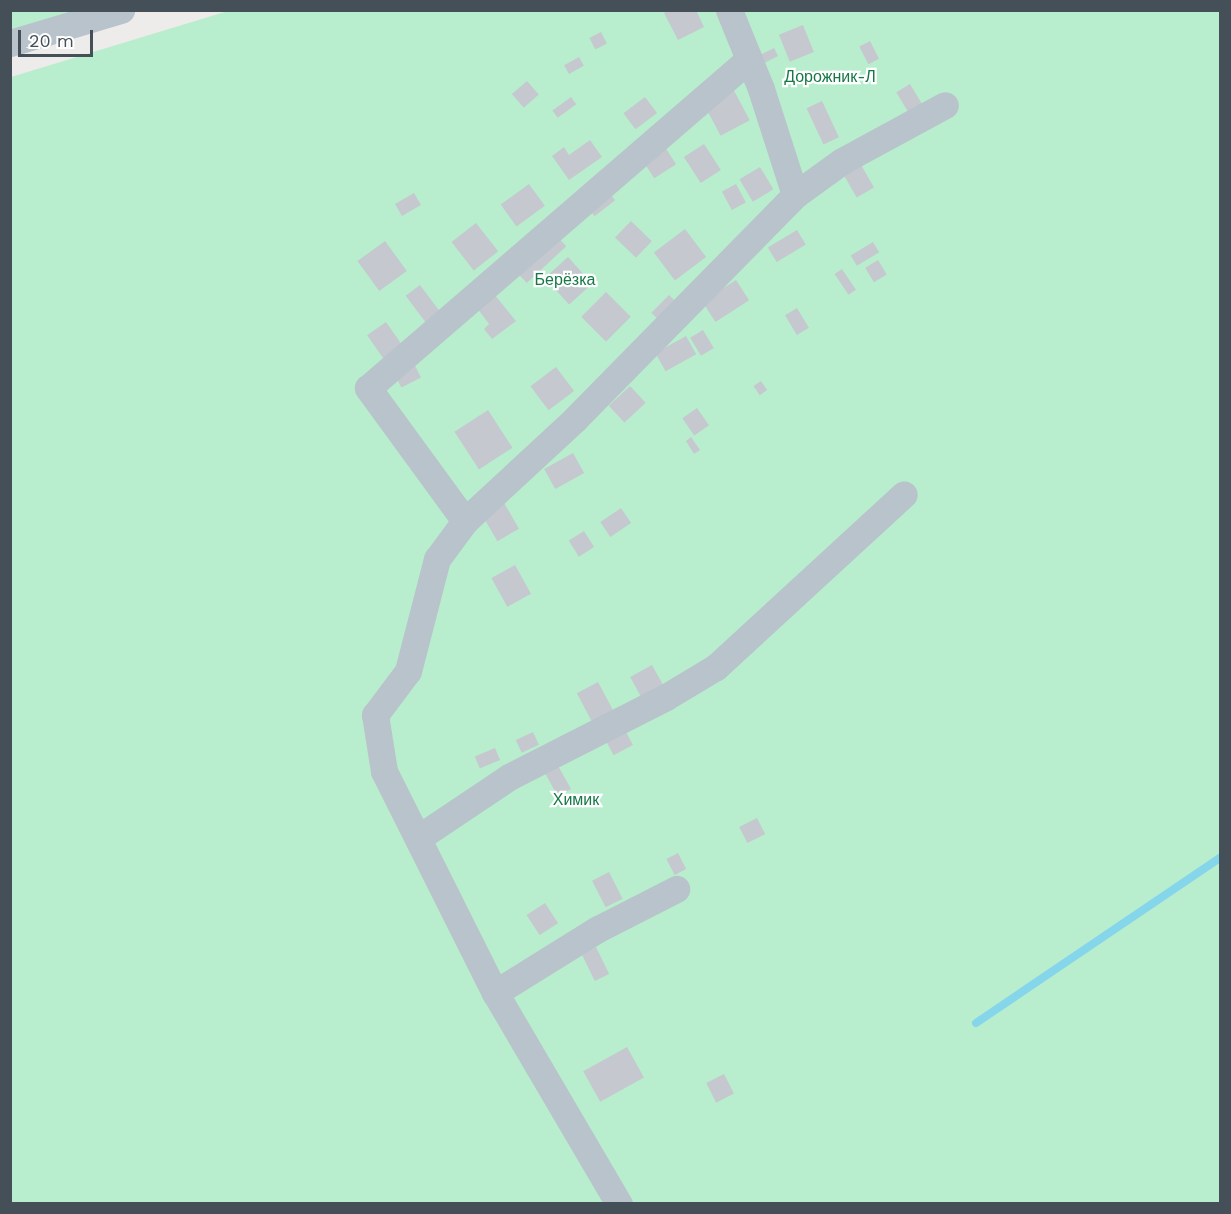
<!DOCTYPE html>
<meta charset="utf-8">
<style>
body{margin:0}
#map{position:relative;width:1231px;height:1214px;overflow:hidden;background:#eeebeb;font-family:"Work Sans",sans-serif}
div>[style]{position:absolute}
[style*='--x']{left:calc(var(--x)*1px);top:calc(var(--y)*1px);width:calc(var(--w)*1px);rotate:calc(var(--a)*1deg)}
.green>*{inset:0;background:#b8eecd}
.stream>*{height:8px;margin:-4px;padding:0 4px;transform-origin:4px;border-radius:4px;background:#85d5eb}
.building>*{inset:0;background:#c5c8ce;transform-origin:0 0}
.minor>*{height:27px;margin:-13.5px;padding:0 13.5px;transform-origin:13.5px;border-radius:13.5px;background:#b9c3cb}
span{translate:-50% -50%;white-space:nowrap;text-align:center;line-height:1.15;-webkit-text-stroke:4.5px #fff;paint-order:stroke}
.park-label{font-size:16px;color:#167847}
.frame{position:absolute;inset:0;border:12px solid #444f58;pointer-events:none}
.scale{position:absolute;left:18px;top:30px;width:75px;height:27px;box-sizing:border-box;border:3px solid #444f58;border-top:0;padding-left:8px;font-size:18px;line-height:21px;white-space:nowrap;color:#444f58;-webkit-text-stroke:4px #fff;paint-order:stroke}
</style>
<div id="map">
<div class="green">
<i style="clip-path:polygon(11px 11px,96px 11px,11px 35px)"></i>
<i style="clip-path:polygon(228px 11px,1220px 11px,1220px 1203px,11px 1204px,11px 77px)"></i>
</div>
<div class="stream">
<i style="--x:976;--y:1023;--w:295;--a:-34.1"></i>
</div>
<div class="building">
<i style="clip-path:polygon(668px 10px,696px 10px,704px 27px,678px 40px,664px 13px)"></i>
<i style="left:803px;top:25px;width:29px;height:26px;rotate:68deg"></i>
<i style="left:601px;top:32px;width:13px;height:13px;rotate:63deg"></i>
<i style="left:870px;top:41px;width:20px;height:12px;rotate:63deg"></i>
<i style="left:774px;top:48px;width:9px;height:20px;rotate:63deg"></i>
<i style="left:579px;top:57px;width:10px;height:17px;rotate:61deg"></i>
<i style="left:527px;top:81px;width:18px;height:20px;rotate:49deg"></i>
<i style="left:910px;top:84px;width:23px;height:16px;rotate:59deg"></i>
<i style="left:731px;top:85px;width:40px;height:33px;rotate:62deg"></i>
<i style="left:571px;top:97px;width:9px;height:23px;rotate:54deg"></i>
<i style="left:645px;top:97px;width:20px;height:27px;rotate:53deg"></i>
<i style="left:822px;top:101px;width:40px;height:17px;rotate:65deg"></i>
<i style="clip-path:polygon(590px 140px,602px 157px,569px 180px,552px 156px,564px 147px,569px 155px)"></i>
<i style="left:663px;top:144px;width:24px;height:26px;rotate:57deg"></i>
<i style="left:704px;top:144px;width:31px;height:24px;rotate:57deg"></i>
<i style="left:857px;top:158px;width:34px;height:20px;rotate:60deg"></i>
<i style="left:760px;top:167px;width:26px;height:24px;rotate:59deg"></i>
<i style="left:529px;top:184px;width:27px;height:35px;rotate:54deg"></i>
<i style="left:736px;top:184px;width:21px;height:16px;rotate:62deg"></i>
<i style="left:604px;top:186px;width:18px;height:26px;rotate:52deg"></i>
<i style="left:414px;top:193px;width:14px;height:22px;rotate:60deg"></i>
<i style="left:631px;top:221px;width:29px;height:23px;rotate:44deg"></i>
<i style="left:476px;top:223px;width:36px;height:31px;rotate:52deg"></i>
<i style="left:685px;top:229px;width:35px;height:39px;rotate:53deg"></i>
<i style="left:797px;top:230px;width:17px;height:34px;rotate:59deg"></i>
<i style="left:554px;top:233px;width:18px;height:54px;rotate:47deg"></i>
<i style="left:385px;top:241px;width:37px;height:34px;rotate:54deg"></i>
<i style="left:873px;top:242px;width:12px;height:26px;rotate:59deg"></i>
<i style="left:568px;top:257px;width:36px;height:31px;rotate:48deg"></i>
<i style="left:878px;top:260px;width:17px;height:15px;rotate:59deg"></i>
<i style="left:842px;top:269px;width:25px;height:9px;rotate:56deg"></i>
<i style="left:736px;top:280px;width:24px;height:40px;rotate:57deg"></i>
<i style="left:420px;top:285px;width:34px;height:18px;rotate:53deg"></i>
<i style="left:606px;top:292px;width:35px;height:35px;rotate:45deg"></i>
<i style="clip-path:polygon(494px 294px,516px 321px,492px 339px,484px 329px,489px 324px,477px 308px)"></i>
<i style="left:669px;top:295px;width:10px;height:25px;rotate:45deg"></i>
<i style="left:797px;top:308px;width:23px;height:14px;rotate:59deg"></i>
<i style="left:386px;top:322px;width:28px;height:23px;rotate:55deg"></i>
<i style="left:703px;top:330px;width:21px;height:15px;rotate:59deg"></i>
<i style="left:686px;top:336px;width:21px;height:35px;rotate:61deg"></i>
<i style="left:411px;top:358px;width:22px;height:22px;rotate:63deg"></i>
<i style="left:556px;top:367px;width:30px;height:32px;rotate:53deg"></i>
<i style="left:761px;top:381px;width:11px;height:9px;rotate:56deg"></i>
<i style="left:630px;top:386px;width:23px;height:29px;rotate:47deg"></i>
<i style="left:697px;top:408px;width:21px;height:18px;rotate:55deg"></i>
<i style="left:488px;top:410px;width:45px;height:40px;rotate:57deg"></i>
<i style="clip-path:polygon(691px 437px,700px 450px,694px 454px,686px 441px)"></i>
<i style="left:573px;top:453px;width:23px;height:33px;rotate:61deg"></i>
<i style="left:503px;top:501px;width:32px;height:25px;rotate:60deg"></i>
<i style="left:621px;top:508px;width:18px;height:25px;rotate:56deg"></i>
<i style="left:584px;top:531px;width:19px;height:18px;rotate:58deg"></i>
<i style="left:515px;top:565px;width:33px;height:27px;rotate:61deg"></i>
<i style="left:652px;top:665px;width:23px;height:25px;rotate:61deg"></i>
<i style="left:598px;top:682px;width:32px;height:24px;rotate:62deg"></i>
<i style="left:625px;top:730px;width:17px;height:22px;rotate:62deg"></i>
<i style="left:533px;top:732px;width:14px;height:19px;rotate:65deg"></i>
<i style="left:495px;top:748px;width:13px;height:22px;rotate:67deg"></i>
<i style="left:556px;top:762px;width:31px;height:15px;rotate:61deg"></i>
<i style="left:757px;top:818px;width:18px;height:20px;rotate:63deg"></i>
<i style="left:678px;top:853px;width:18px;height:13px;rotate:63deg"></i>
<i style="left:609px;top:872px;width:30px;height:19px;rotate:63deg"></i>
<i style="left:545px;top:903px;width:24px;height:22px;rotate:57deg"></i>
<i style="left:596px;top:947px;width:30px;height:16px;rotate:64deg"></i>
<i style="left:627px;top:1047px;width:35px;height:50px;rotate:61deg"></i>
<i style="left:724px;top:1074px;width:22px;height:20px;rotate:63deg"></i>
</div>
<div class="minor">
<i style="--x:729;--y:10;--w:85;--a:67.9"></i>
<i style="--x:761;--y:89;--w:111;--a:72.2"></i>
<i style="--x:10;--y:43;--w:116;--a:-16.6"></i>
<i style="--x:465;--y:521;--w:150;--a:-42.8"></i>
<i style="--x:575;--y:419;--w:314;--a:-45.5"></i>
<i style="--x:795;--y:195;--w:58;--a:-35.9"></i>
<i style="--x:842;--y:161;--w:117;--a:-28.5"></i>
<i style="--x:418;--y:838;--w:110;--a:-33.8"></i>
<i style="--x:509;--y:777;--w:176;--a:-27"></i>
<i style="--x:666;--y:697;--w:58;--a:-31"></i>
<i style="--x:716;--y:667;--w:255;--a:-42.6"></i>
<i style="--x:495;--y:993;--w:121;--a:-31.9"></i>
<i style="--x:598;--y:929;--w:88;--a:-27.1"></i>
<i style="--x:619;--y:1204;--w:245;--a:-120.4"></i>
<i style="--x:495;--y:993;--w:248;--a:-116.6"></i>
<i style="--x:384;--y:771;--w:57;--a:-99.1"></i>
<i style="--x:375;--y:715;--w:55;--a:-53.1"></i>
<i style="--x:408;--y:671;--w:116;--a:-75.5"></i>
<i style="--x:437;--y:559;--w:47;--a:-53.6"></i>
<i style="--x:465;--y:521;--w:165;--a:-126.1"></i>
<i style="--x:368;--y:388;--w:502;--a:-40.8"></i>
</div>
<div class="park-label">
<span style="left:830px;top:77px">Дорожник-Л</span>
<span style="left:565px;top:280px">Берёзка</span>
<span style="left:576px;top:800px">Химик</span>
</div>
<div class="frame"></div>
<div class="scale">20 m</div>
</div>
